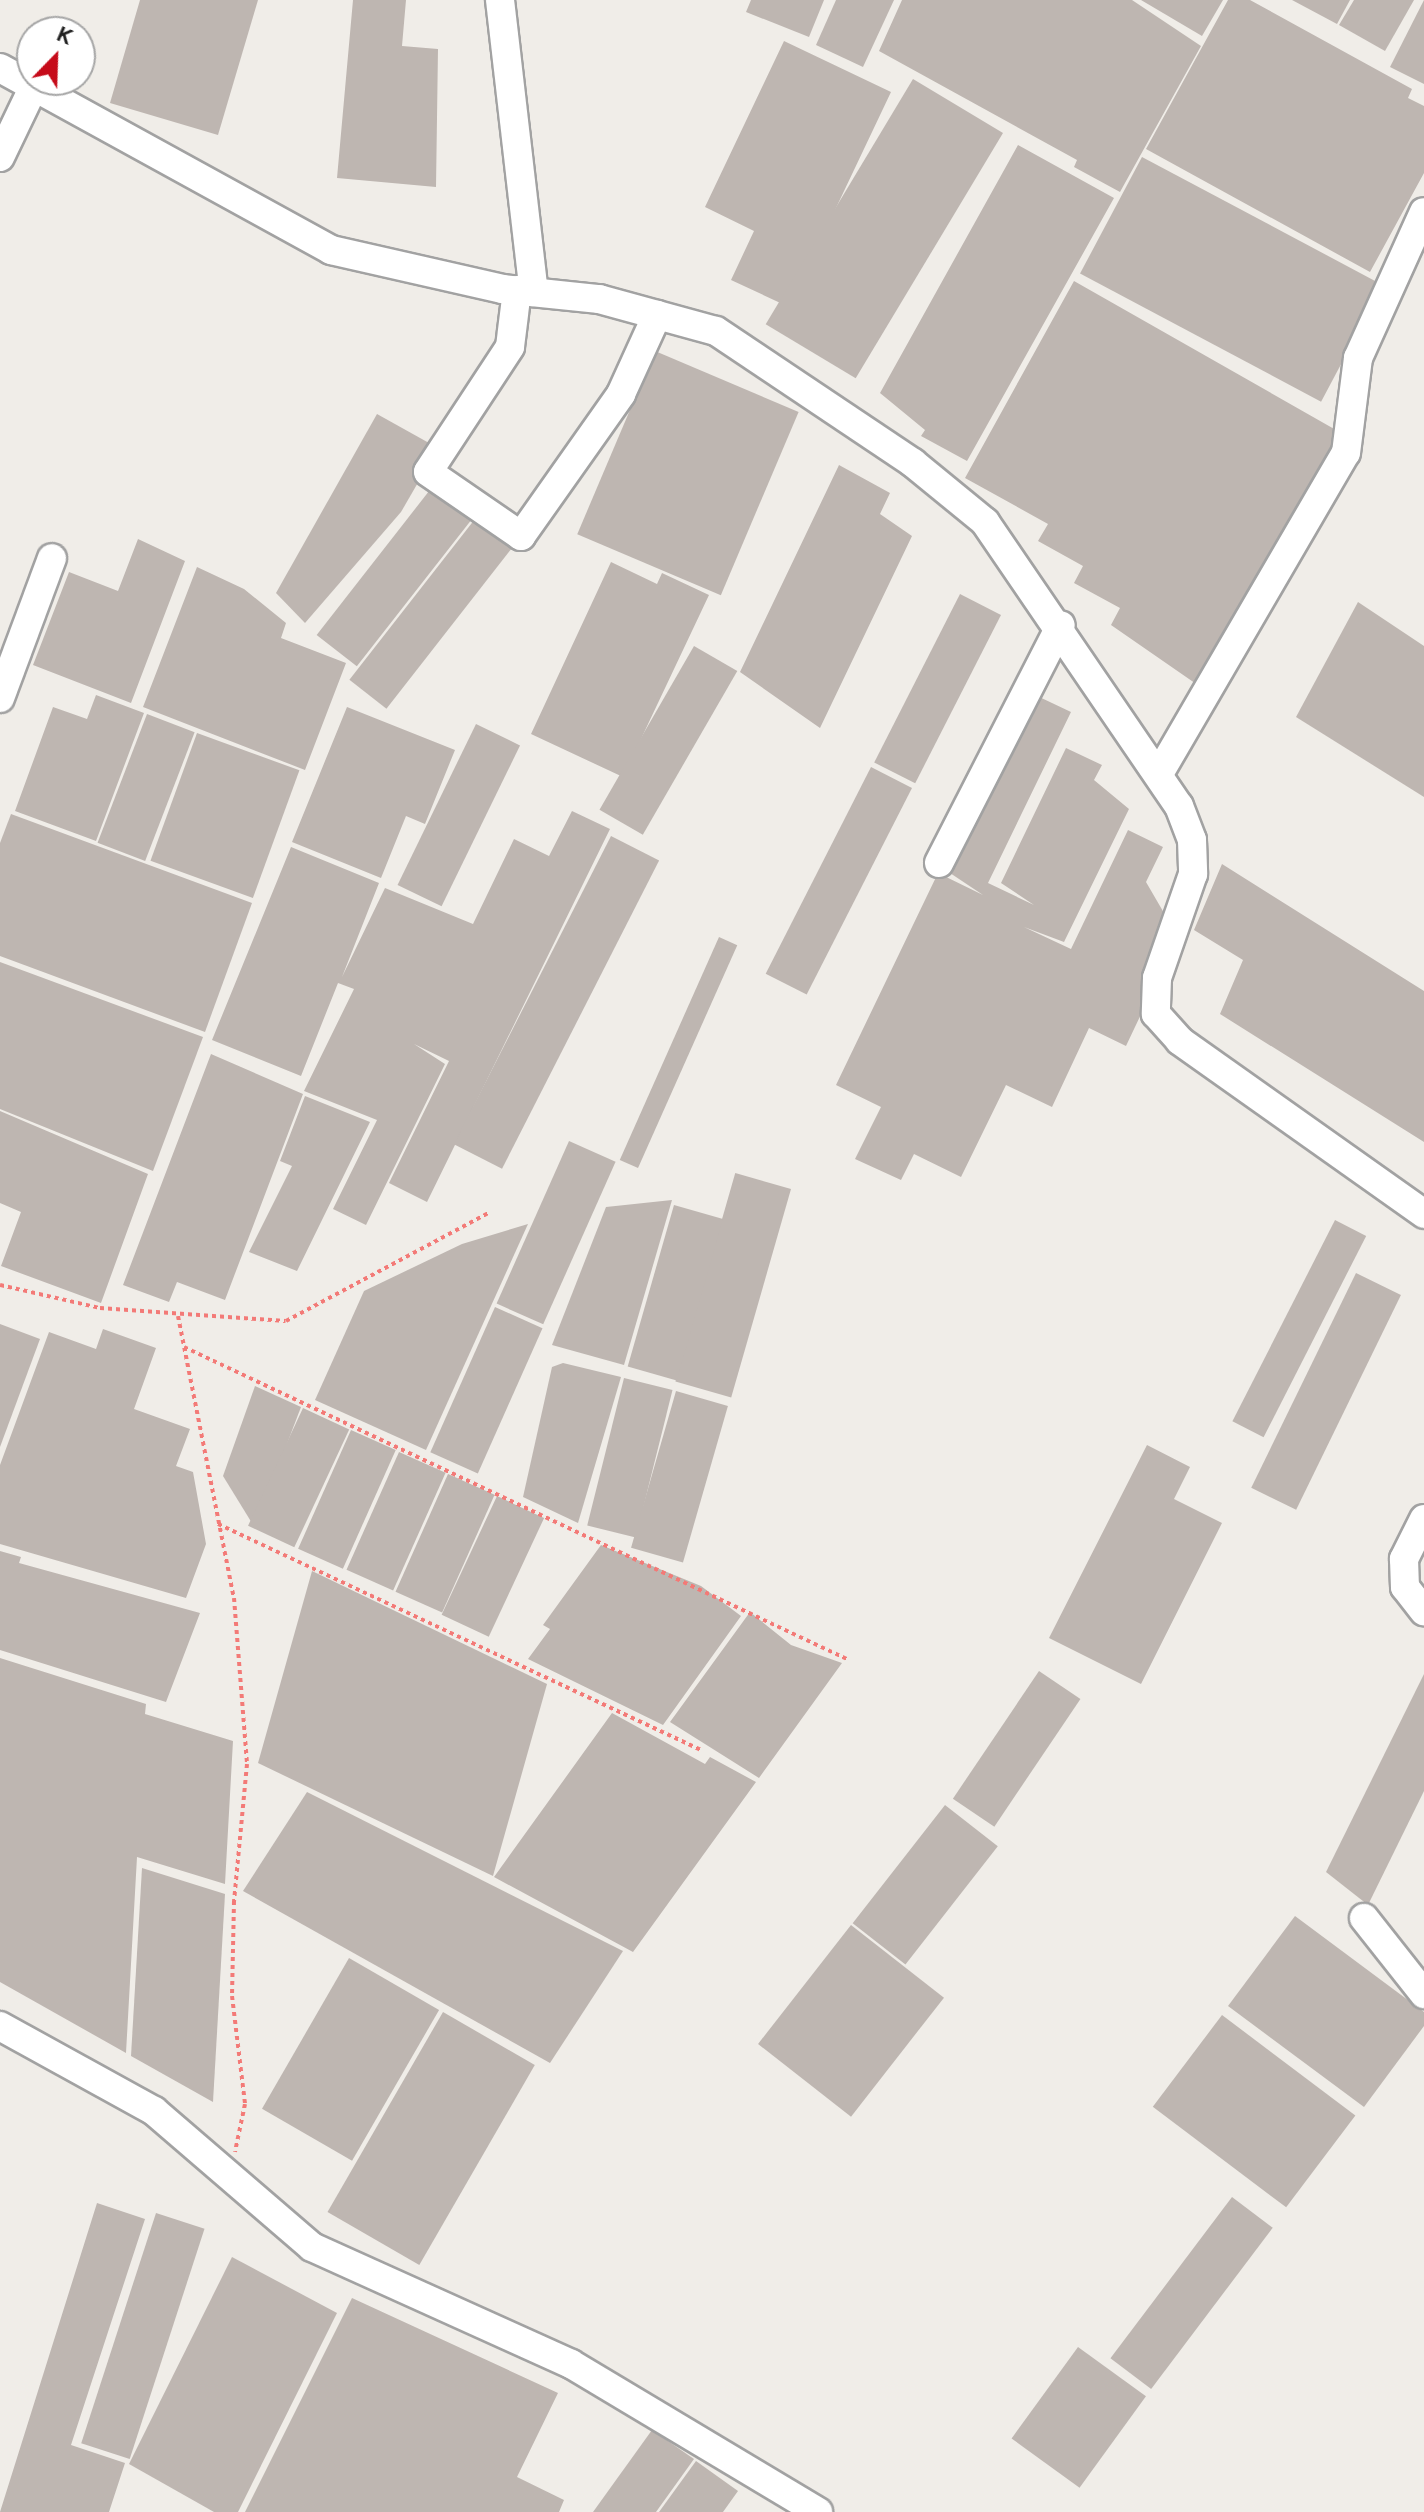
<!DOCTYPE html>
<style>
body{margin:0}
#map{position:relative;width:1424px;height:2512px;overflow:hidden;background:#f0ede8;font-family:Figtree,sans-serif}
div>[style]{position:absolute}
.building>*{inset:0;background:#beb6b1;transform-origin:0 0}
.path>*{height:4px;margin-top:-2px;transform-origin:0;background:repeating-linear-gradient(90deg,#f37a77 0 4px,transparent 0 8px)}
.roads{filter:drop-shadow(2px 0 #a2a2a2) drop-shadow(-2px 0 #a2a2a2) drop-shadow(0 2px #a2a2a2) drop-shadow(0 -2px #a2a2a2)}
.minor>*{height:28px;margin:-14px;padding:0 14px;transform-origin:14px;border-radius:14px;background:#fff}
span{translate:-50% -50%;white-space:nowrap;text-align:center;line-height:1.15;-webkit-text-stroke:7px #fff;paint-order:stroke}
.north{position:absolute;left:16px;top:16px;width:80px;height:80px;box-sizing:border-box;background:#fff;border:2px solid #a6a6a6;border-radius:50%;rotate:23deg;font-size:22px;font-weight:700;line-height:32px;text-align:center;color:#212121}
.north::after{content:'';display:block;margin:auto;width:28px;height:36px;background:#c60b1a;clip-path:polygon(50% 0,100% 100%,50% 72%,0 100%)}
</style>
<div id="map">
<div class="building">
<i style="clip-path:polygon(140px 0,258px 0,218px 135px,110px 103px)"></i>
<i style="clip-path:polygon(353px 0,406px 0,402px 46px,438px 49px,436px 187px,337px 178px)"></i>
<i style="clip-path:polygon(751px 0,824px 0,809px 37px,746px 12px)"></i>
<i style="clip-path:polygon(836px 0,894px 0,863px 67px,816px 45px)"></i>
<i style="clip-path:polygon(902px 0,1132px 0,1201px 46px,1120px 192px,1074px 167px,1077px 160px,879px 51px)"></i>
<i style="clip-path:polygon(1141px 0,1223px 0,1202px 36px)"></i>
<i style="clip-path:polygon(1228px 0,1250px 0,1412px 89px,1408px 98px,1424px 106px,1424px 173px,1370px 272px,1146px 149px)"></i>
<i style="clip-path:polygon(1292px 0,1350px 0,1337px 24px)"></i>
<i style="clip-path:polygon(1354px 0,1414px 0,1385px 51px,1339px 25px)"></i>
<i style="clip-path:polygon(1424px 0,1424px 84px,1390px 67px)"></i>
<i style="clip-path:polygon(784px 41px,891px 92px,789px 307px,731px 280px,754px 231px,705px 207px)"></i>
<i style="left:913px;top:79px;width:105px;height:286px;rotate:31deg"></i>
<i style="clip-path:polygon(1018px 145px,1114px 198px,967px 461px,921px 436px,925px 430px,880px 393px)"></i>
<i style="left:1142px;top:157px;width:273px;height:132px;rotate:28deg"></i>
<i style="clip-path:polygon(1074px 281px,1343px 434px,1202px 688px,1111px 625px,1120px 608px,1074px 583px,1083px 566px,1038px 541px,1048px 524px,965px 478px)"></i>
<i style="left:655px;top:351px;width:156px;height:199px;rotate:23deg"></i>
<i style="clip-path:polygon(377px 414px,438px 448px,401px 512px,305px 623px,276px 593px)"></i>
<i style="clip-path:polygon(839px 465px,890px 493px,880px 514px,912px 536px,820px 728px,740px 672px)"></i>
<i style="left:433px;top:486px;width:51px;height:189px;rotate:38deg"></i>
<i style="left:475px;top:519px;width:47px;height:204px;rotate:38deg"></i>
<i style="clip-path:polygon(138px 539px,185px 561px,131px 703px,33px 665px,69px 572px,118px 591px)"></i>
<i style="clip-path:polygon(611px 562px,657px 584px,662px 573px,709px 595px,623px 777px,531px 734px)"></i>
<i style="clip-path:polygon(197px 567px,244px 589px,286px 623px,281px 638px,346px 663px,305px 770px,143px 707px)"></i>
<i style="left:960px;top:594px;width:46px;height:189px;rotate:27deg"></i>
<i style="clip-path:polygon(1358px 602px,1424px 646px,1424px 797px,1296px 717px)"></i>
<i style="left:694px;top:646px;width:50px;height:189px;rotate:30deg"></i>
<i style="clip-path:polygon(1033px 694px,1071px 712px,988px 883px,1034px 905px,1001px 883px,1066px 748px,1102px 765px,1094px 780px,1129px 809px,1064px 942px,1024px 927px,1071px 949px,1128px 830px,1163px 847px,1146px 882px,1171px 925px,1143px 984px,1153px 989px,1126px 1046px,1089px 1028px,1052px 1107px,1006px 1085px,961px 1177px,914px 1154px,901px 1180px,855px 1159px,881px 1107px,836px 1085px,938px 873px,983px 895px,947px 871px)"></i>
<i style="clip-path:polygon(96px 695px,144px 713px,96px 841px,15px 811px,53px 707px,87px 719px)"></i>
<i style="clip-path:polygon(347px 707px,455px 750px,425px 824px,406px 816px,381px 878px,292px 842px)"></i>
<i style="left:147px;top:714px;width:51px;height:138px;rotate:21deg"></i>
<i style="left:476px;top:724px;width:49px;height:179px;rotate:26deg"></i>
<i style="left:197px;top:733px;width:109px;height:136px;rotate:20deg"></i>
<i style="left:871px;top:767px;width:46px;height:232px;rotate:27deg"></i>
<i style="clip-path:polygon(572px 811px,610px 829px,427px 1202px,389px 1183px,449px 1061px,414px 1044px,445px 1064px,366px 1225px,333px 1209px,377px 1120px,304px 1091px,354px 989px,338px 983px,301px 1076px,212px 1040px,291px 847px,379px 883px,342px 977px,385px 888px,473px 924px,514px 839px,549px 856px)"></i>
<i style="clip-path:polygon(11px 814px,252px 903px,205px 1032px,0 956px,0 843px)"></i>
<i style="left:611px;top:836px;width:54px;height:346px;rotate:27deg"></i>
<i style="clip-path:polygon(1222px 864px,1424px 991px,1424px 1142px,1220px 1014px,1243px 960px,1194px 930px)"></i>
<i style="left:719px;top:937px;width:20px;height:244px;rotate:24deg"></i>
<i style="clip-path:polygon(0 962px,203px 1037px,153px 1171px,0 1109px)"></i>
<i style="clip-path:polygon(211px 1054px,303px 1094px,225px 1300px,177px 1282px,169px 1302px,123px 1285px)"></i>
<i style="clip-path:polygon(305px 1096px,370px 1122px,297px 1271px,249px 1252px,292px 1166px,280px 1161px)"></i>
<i style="clip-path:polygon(0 1111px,148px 1174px,101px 1303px,1px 1266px,21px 1212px,0 1203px)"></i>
<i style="left:569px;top:1141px;width:51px;height:178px;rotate:24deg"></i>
<i style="left:791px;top:1189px;width:217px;height:58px;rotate:106deg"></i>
<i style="clip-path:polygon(672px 1200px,624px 1365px,552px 1345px,606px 1207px)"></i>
<i style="left:674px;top:1205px;width:51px;height:168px;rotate:16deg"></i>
<i style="left:1335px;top:1220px;width:35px;height:226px;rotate:27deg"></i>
<i style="clip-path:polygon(528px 1224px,426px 1450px,315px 1400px,364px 1291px,462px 1244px)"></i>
<i style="left:1356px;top:1273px;width:50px;height:239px;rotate:26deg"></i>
<i style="left:495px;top:1307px;width:52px;height:159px;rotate:24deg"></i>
<i style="clip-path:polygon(0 1324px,40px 1339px,0 1447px)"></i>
<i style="clip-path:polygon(103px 1329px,156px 1348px,134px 1409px,190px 1429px,176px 1466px,193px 1472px,206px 1544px,186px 1598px,0 1544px,0 1465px,49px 1332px,96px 1349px)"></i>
<i style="clip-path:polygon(563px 1363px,621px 1377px,578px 1523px,523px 1497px,552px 1367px)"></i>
<i style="left:624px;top:1378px;width:50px;height:152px;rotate:14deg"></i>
<i style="clip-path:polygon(255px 1386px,301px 1407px,255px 1528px,223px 1476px)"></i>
<i style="left:676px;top:1391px;width:54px;height:163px;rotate:16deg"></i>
<i style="left:303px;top:1408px;width:51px;height:130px;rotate:25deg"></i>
<i style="left:351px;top:1430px;width:49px;height:130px;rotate:24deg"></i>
<i style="clip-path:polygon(1147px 1445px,1190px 1467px,1174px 1499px,1222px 1523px,1141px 1684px,1049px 1638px)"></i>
<i style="left:399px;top:1452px;width:51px;height:129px;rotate:24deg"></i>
<i style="left:448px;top:1474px;width:51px;height:129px;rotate:24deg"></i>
<i style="left:497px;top:1496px;width:52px;height:131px;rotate:25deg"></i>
<i style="clip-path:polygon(601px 1545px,701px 1586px,741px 1616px,663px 1725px,528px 1659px,550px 1629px,543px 1625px)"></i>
<i style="clip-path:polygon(0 1551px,21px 1557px,19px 1563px,200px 1613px,166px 1702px,0 1650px)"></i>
<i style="clip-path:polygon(312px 1571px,547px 1684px,493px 1876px,258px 1763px)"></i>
<i style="clip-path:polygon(750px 1612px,791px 1645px,842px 1663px,759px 1778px,670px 1722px)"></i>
<i style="clip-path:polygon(0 1658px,146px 1704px,145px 1714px,233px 1741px,225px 1884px,137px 1857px,126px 2053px,0 1982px)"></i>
<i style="left:1039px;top:1671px;width:50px;height:154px;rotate:34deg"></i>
<i style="clip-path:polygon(1424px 1674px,1424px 1791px,1368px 1905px,1326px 1872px)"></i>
<i style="clip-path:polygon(612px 1713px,705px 1764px,710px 1757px,756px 1782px,633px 1952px,494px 1877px)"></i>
<i style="clip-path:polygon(307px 1792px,623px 1951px,550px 2063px,243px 1891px)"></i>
<i style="left:945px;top:1805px;width:67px;height:150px;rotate:38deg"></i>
<i style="clip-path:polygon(142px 1868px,225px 1894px,213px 2102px,131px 2056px)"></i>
<i style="clip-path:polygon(1295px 1916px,1424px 2012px,1424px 2026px,1364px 2107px,1228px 2006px)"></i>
<i style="left:851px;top:1925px;width:118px;height:151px;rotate:38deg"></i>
<i style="left:349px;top:1958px;width:104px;height:174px;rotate:30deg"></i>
<i style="left:443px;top:2012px;width:106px;height:231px;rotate:30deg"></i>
<i style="left:1222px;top:2015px;width:167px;height:115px;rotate:37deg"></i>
<i style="left:1232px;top:2197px;width:51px;height:202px;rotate:37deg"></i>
<i style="clip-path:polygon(97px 2203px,145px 2219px,71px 2445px,125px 2463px,109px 2512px,0 2512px)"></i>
<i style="left:156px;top:2213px;width:51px;height:242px;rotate:18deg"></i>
<i style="clip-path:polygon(232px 2257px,337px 2313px,238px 2512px,214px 2512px,129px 2464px)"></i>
<i style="clip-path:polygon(352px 2298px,558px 2393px,517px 2477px,564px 2500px,559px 2512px,245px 2512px)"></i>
<i style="left:1078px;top:2347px;width:84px;height:113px;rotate:36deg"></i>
<i style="clip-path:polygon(652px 2430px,694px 2459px,656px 2512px,593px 2512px)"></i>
<i style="clip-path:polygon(696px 2461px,738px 2491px,723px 2512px,659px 2512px)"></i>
</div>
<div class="path">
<i style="left:0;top:1285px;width:103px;rotate:13deg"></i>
<i style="left:100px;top:1308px;width:186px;rotate:4deg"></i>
<i style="left:286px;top:1321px;width:231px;rotate:-28.1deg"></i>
<i style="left:178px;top:1316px;width:288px;rotate:78.8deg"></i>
<i style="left:234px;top:1598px;width:167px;rotate:85.5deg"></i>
<i style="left:247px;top:1764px;width:138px;rotate:95.4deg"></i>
<i style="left:234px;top:1901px;width:95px;rotate:91.2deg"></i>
<i style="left:232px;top:1996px;width:109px;rotate:83.1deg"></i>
<i style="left:245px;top:2104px;width:49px;rotate:101.8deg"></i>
<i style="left:184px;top:1347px;width:735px;rotate:25.21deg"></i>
<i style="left:218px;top:1524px;width:533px;rotate:25.08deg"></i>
</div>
<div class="roads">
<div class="minor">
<i style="left:500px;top:0;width:294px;rotate:83.4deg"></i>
<i style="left:0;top:68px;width:378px;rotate:28.8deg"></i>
<i style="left:331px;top:250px;width:175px;rotate:12.8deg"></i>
<i style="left:502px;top:289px;width:98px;rotate:5.9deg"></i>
<i style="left:599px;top:299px;width:121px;rotate:15.3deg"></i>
<i style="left:716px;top:331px;width:237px;rotate:33.8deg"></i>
<i style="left:913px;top:463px;width:93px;rotate:39.3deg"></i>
<i style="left:985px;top:522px;width:344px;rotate:55.7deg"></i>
<i style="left:1179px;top:806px;width:36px;rotate:69deg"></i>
<i style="left:1192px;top:840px;width:34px;rotate:88deg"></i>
<i style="left:1193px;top:874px;width:110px;rotate:109.1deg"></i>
<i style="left:1157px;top:978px;width:36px;rotate:92deg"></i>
<i style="left:1156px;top:1014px;width:36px;rotate:48deg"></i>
<i style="left:1180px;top:1041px;width:299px;rotate:35.3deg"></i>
<i style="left:0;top:157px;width:81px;rotate:-64.4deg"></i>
<i style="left:517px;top:290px;width:57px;rotate:97deg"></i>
<i style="left:510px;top:347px;width:149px;rotate:123.3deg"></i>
<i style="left:428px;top:472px;width:113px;rotate:34.5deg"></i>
<i style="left:521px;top:536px;width:174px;rotate:-54.8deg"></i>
<i style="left:621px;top:394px;width:87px;rotate:-65.5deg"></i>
<i style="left:0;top:698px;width:149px;rotate:-69.6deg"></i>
<i style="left:1160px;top:772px;width:369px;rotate:-59.8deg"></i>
<i style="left:1346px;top:453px;width:96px;rotate:-82.8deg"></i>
<i style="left:1358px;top:358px;width:160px;rotate:-65.7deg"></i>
<i style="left:939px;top:863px;width:267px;rotate:-62.9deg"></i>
<i style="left:1424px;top:1519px;width:45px;rotate:116.6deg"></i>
<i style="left:1404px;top:1559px;width:28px;rotate:88deg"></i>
<i style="left:1405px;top:1587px;width:31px;rotate:52deg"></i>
<i style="left:1364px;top:1918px;width:97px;rotate:51.7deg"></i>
<i style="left:0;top:2026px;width:176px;rotate:28.9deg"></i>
<i style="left:154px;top:2111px;width:208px;rotate:40.7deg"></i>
<i style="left:312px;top:2247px;width:284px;rotate:24.3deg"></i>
<i style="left:571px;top:2364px;width:288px;rotate:30.9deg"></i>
</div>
</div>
<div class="north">K</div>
</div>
